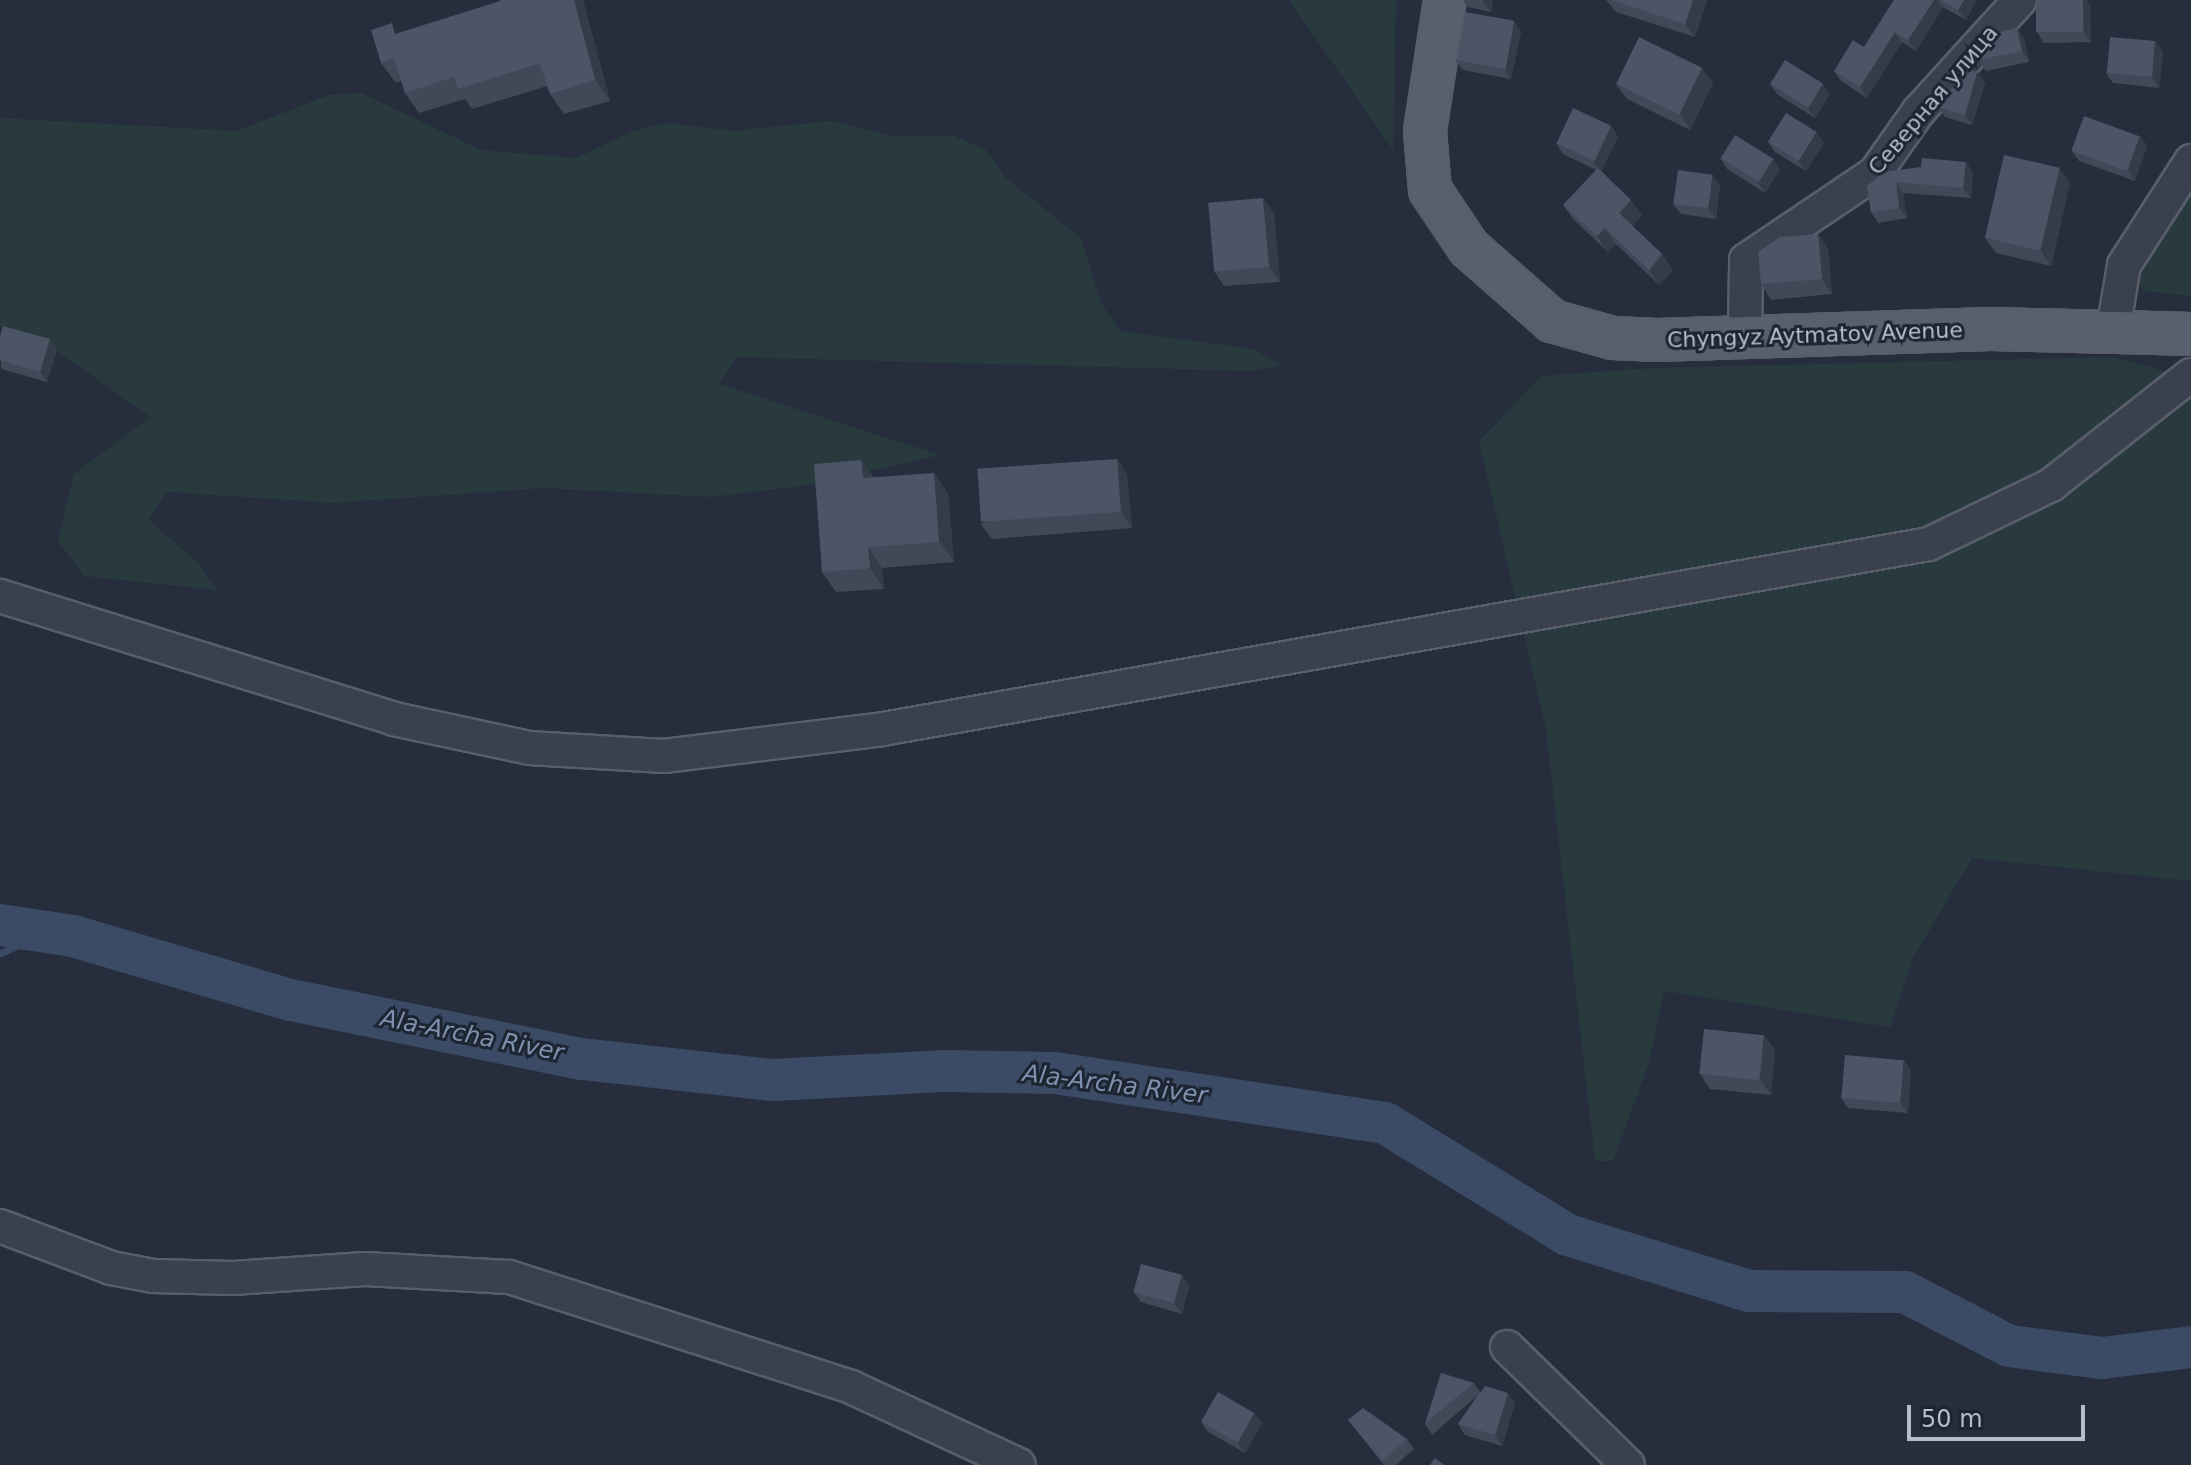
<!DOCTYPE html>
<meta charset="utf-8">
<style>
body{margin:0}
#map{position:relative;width:2191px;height:1465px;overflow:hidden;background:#262e3d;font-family:"DejaVu Sans",sans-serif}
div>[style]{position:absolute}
.green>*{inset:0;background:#283a3e}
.stream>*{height:7px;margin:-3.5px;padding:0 3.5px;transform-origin:3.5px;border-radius:3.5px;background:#3c4b65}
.river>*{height:42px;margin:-21px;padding:0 21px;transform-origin:21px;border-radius:21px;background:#3c4b65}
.roads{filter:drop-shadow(2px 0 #585e6b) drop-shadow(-2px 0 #585e6b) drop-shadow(0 2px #585e6b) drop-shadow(0 -2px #585e6b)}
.minor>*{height:32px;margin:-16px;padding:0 16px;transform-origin:16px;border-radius:16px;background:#3a404d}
.major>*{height:40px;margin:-20px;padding:0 20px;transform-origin:20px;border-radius:20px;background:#585f6d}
.wall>*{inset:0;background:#414958}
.shaded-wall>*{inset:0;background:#353c47}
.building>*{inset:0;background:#4c5566;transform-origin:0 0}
span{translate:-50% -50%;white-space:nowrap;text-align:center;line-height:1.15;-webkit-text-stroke:6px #1e2532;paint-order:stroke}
.street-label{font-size:22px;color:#b6bcc8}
.water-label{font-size:24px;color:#7f90ae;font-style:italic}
.scale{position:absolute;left:1907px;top:1405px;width:178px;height:36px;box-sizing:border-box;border:4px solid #b6bcc8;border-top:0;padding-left:10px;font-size:24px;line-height:28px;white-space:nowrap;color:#b6bcc8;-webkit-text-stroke:6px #1e2532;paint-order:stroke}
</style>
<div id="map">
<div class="green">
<i style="clip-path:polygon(1289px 0,1396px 0,1393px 150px)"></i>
<i style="clip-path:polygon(361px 93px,481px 150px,576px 158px,633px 131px,667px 123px,733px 131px,831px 121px,893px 136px,954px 136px,985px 149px,1005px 177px,1081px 238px,1101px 303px,1120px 331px,1253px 349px,1282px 365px,1250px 371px,737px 357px,719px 384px,940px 455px,809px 485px,711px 497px,544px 488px,334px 503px,167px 492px,148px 519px,198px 563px,218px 590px,84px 576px,58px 541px,74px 474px,151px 417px,35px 336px,0 326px,0 118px,237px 131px,329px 95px)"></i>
<i style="clip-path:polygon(2191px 182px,2191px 296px,2144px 291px,2133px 276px)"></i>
<i style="clip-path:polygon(2112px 357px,2191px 378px,2191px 881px,1972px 858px,1913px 958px,1890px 1027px,1664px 991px,1649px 1063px,1613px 1161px,1595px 1161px,1546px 729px,1479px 441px,1542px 376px,1654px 368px)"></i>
</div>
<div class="stream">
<i style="left:0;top:953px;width:53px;rotate:-23.2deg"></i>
</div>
<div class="river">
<i style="left:0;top:925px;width:74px;rotate:8.6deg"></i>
<i style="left:73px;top:936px;width:227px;rotate:16.4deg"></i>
<i style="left:291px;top:1000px;width:297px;rotate:11.5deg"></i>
<i style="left:582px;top:1059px;width:192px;rotate:6.3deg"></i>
<i style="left:773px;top:1080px;width:170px;rotate:-3deg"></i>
<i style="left:943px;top:1071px;width:112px;rotate:1deg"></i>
<i style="left:1055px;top:1073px;width:334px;rotate:8.6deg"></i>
<i style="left:1385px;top:1123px;width:215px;rotate:31.5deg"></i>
<i style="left:1568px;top:1235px;width:189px;rotate:17.2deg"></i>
<i style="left:1749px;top:1291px;width:156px;rotate:0.4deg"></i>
<i style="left:1905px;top:1292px;width:117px;rotate:27.4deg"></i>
<i style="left:2009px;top:1346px;width:94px;rotate:7.4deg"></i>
<i style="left:2102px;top:1358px;width:90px;rotate:-7deg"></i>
</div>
<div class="roads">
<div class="minor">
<i style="left:2113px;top:331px;width:67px;rotate:-80.5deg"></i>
<i style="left:2124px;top:265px;width:124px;rotate:-57.2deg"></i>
<i style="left:1745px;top:336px;width:76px;rotate:-89.2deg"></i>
<i style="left:1746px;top:260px;width:156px;rotate:-34deg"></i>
<i style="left:1875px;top:173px;width:75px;rotate:-54.8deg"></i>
<i style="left:1918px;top:112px;width:151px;rotate:-47.7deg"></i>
<i style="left:0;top:596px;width:413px;rotate:17.3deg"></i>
<i style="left:394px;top:719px;width:138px;rotate:12.1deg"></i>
<i style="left:529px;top:748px;width:135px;rotate:3.4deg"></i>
<i style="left:664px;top:756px;width:221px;rotate:-7deg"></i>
<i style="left:883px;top:729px;width:1062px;rotate:-10.03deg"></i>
<i style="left:1929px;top:544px;width:136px;rotate:-25.8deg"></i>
<i style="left:2051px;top:485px;width:178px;rotate:-38.2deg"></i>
<i style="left:0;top:1226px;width:119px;rotate:20.7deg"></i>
<i style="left:111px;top:1268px;width:43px;rotate:10.8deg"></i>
<i style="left:153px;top:1276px;width:80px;rotate:1.4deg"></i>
<i style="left:233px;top:1278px;width:132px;rotate:-3.9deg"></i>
<i style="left:365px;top:1269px;width:144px;rotate:3.2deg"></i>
<i style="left:509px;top:1277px;width:359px;rotate:17.8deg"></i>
<i style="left:851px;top:1387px;width:185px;rotate:24.9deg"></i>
<i style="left:1507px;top:1347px;width:169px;rotate:44.3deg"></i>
</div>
<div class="major">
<i style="left:1445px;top:0;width:133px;rotate:98.7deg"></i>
<i style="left:1425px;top:131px;width:59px;rotate:85.2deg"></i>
<i style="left:1430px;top:190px;width:70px;rotate:56.1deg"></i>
<i style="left:1469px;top:248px;width:111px;rotate:41.3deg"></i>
<i style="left:1552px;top:321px;width:63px;rotate:15.6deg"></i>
<i style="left:1613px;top:338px;width:44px;rotate:2.6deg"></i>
<i style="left:1657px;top:340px;width:333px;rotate:-1.9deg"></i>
<i style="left:1990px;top:329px;width:201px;rotate:1.4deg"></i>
</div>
</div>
<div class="wall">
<i style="clip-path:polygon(583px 0,610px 101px,564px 114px,550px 94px,547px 86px,472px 109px,465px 99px,419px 113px,405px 93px,401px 81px,396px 83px,381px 63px,398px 33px)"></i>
<i style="clip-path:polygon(1463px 0,1493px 0,1491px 12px,1467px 7px)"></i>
<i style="clip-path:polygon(1606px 0,1707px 0,1695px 37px,1616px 12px)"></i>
<i style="clip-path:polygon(1894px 0,1976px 0,1966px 20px,1943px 7px,1916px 51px,1902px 42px,1867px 98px,1841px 81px,1834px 71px,1864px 47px)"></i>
<i style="clip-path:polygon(2090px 4px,2091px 42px,2044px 43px,2037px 32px)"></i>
<i style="clip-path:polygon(1521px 32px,1511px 79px,1463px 70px,1455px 60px)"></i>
<i style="clip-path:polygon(2024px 39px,2029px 62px,1986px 71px,1979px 60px)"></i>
<i style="clip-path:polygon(2155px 41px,2163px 52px,2159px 88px,2113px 83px,2106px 73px)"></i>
<i style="clip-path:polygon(1702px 68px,1713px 83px,1690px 130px,1627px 99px,1616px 84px)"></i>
<i style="clip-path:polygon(1977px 72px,1985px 83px,1972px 125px,1945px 117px,1938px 107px)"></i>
<i style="clip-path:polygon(1770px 84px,1830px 94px,1815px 118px,1777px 94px)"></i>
<i style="clip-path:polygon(1611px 126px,1618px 137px,1601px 171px,1642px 215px,1632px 226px,1662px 254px,1673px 270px,1659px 285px,1616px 244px,1608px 252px,1574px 220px,1563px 205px,1596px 170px,1563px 154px,1556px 143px)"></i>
<i style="clip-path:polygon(1816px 132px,1824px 143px,1806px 171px,1775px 152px,1768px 142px)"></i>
<i style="clip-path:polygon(2140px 136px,2147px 146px,2135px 181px,2079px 161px,2072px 151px)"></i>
<i style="clip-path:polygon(1720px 158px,1773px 159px,1780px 169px,1765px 193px,1727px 169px)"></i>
<i style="clip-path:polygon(2059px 168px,2070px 183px,2051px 266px,1996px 253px,1985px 238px)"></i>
<i style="clip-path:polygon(1973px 172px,1971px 198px,1903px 193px,1907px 218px,1878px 223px,1871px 212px,1867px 186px)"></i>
<i style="clip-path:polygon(1720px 185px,1716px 219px,1681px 214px,1673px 204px)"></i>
<i style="clip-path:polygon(1274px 213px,1280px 282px,1224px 286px,1214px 271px)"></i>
<i style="clip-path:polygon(1818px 234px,1828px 249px,1832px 294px,1771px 300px,1761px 284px)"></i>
<i style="clip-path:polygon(0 337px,50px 339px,57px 350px,47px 382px,1px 369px)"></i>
<i style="clip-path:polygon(1117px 459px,1127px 474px,1132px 528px,992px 539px,981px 524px)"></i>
<i style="clip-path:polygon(861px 460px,874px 478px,948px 493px,954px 562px,882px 568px,884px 589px,836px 592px,822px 572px)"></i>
<i style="clip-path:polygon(1764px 1035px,1775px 1050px,1771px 1095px,1710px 1089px,1700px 1074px)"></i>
<i style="clip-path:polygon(1911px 1070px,1908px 1113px,1848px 1108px,1841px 1098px)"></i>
<i style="clip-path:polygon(1182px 1275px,1189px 1286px,1182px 1314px,1141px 1302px,1134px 1292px)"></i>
<i style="clip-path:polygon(1474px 1383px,1480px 1392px,1515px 1403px,1502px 1446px,1465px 1435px,1458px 1424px,1477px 1396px,1432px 1435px,1425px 1424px)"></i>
<i style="clip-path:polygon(1348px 1420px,1407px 1439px,1414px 1449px,1396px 1465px,1384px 1465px)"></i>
<i style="clip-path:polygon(1201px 1422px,1262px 1423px,1245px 1453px,1208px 1432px)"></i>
</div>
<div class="shaded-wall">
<i style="clip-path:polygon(574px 0,583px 0,610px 101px,595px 80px)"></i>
<i style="clip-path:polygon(1484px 0,1493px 0,1491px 12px,1483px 2px)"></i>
<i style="clip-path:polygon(1693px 0,1707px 0,1695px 37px,1685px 24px)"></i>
<i style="clip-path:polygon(1934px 0,1937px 0,1943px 7px,1916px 51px,1908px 40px)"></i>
<i style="clip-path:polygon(1964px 0,1976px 0,1966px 20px,1958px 10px)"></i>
<i style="clip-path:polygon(2083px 0,2087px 0,2090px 4px,2091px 42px,2084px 32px)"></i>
<i style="clip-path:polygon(1514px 21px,1521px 32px,1511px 79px,1504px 69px)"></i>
<i style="clip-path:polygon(2017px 28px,2024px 39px,2029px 62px,2022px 51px)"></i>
<i style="clip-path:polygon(1895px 32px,1902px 42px,1867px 98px,1860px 87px)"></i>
<i style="clip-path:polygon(2155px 41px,2163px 52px,2159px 88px,2152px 77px)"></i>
<i style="clip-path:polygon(1702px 68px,1713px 83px,1690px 130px,1680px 114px)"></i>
<i style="clip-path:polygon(1977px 72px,1985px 83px,1972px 125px,1965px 115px)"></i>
<i style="clip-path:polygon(1823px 84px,1830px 94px,1815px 118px,1808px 108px)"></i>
<i style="clip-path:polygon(1611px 126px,1618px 137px,1601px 172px,1593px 162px)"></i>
<i style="clip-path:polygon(1816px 132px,1824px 143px,1806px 171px,1798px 161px)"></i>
<i style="clip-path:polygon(2140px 136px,2147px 146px,2135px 181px,2128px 171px)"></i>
<i style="clip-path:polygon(1773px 159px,1780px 169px,1765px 193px,1758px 183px)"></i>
<i style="clip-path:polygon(1966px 162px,1973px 172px,1971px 198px,1963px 188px)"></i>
<i style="clip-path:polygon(2059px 168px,2070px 183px,2051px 266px,2040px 250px)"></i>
<i style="clip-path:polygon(1713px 175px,1720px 185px,1716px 219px,1708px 208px)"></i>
<i style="clip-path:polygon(1896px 182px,1903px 193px,1907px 218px,1899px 208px)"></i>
<i style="clip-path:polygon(1263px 198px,1274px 213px,1280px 282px,1269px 267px)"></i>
<i style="clip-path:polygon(1631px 200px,1642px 215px,1630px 228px,1619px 213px)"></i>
<i style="clip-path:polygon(1605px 228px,1616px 244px,1608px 252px,1597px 236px)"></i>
<i style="clip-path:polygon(1818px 234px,1828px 249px,1832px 294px,1822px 279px)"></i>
<i style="clip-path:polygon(1662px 254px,1673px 270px,1659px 285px,1649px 270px)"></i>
<i style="clip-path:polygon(50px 339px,57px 350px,47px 382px,40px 372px)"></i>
<i style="clip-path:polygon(1117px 459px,1127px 474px,1132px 528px,1121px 512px)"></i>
<i style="clip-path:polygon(861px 460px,876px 480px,863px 478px)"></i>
<i style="clip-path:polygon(934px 473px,948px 493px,954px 562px,939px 542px)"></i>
<i style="clip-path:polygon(868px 547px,882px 568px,884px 589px,870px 568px)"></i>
<i style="clip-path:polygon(1764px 1035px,1775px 1050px,1771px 1095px,1760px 1080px)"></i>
<i style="clip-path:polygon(1904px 1060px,1911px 1070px,1908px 1113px,1900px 1103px)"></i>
<i style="clip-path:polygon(1182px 1275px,1189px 1286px,1182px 1314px,1174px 1303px)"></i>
<i style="clip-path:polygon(1508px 1393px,1515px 1403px,1502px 1446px,1495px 1435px)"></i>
<i style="clip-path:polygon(1254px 1413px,1262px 1423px,1245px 1453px,1238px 1443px)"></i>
</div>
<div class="building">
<i style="clip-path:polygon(500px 0,574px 0,595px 80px,550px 94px,540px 63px,458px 89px,454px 77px,405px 93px,394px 58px,381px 63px,371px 30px,392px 23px,395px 34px,500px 1px)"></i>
<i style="clip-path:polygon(1611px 0,1693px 0,1685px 24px)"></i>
<i style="clip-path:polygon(1894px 0,1934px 0,1908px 40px,1895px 32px,1860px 87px,1834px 71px,1853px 40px,1864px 47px)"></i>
<i style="clip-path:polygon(1941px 0,1964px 0,1958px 10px)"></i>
<i style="left:2036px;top:0;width:47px;height:32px"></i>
<i style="left:1465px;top:12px;width:50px;height:49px;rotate:10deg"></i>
<i style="clip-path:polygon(2017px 28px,2022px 51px,1979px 60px,2000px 32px)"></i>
<i style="left:1639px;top:37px;width:70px;height:52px;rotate:26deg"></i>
<i style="left:2110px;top:37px;width:45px;height:36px;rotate:5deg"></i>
<i style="left:1785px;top:60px;width:45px;height:28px;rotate:32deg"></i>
<i style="clip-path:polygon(1966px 69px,1977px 72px,1965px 115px,1938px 107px)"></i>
<i style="left:1573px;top:108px;width:42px;height:39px;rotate:25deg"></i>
<i style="left:1786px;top:113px;width:36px;height:34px;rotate:32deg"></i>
<i style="left:2084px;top:116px;width:59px;height:37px;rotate:20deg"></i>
<i style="left:1735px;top:135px;width:45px;height:27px;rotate:32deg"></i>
<i style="left:2004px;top:155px;width:57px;height:85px;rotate:13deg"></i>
<i style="clip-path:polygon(1922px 158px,1966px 162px,1963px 188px,1896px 182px,1899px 208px,1871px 212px,1867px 186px,1884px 172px,1921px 167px)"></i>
<i style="clip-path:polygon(1598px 168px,1631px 200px,1619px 213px,1662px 254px,1649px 270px,1605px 228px,1597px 236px,1563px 205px)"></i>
<i style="left:1678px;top:170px;width:35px;height:34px;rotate:8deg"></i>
<i style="left:1263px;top:198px;width:69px;height:55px;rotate:85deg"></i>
<i style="clip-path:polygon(1818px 234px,1822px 279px,1761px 284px,1758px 252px,1780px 237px)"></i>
<i style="clip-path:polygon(3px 326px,50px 339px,40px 372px,0 360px,0 337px)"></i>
<i style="left:1117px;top:459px;width:53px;height:140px;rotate:86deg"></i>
<i style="clip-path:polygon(861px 460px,863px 478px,934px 473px,939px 542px,868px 547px,870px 568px,822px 572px,814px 464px)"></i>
<i style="left:1704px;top:1029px;width:60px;height:45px;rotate:6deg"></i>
<i style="left:1845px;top:1055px;width:59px;height:43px;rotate:5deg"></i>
<i style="left:1141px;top:1264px;width:42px;height:29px;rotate:15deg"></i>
<i style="clip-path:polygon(1441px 1373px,1474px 1383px,1425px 1424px)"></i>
<i style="clip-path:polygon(1485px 1386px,1508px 1393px,1495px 1435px,1458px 1424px)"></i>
<i style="left:1218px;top:1392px;width:42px;height:34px;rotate:30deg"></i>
<i style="clip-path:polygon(1363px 1408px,1407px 1439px,1382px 1461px,1348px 1420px)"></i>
<i style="clip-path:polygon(1435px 1458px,1444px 1465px,1430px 1465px)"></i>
</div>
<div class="street-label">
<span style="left:1933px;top:100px;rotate:-50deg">Северная улица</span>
<span style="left:1815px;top:335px;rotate:-2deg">Chyngyz Aytmatov Avenue</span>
</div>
<div class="water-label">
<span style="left:472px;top:1036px;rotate:11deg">Ala-Archa River</span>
<span style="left:1115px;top:1085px;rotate:7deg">Ala-Archa River</span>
</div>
<div class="scale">50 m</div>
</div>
